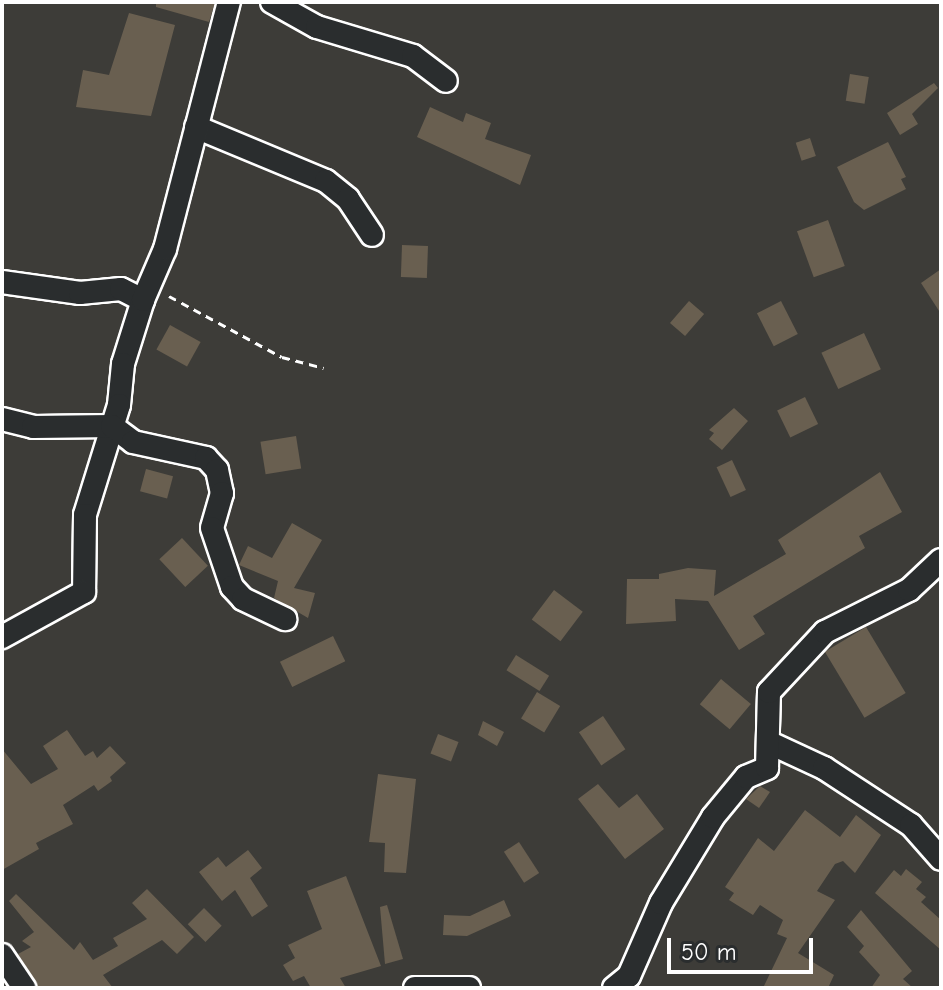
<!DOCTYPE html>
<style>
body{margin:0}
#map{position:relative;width:943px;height:990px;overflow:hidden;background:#3d3c38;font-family:"Comic Neue",sans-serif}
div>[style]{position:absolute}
.building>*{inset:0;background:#695f50;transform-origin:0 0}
.path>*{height:3px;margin-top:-1.5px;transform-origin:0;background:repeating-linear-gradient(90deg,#fff 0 8px,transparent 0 14px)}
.roads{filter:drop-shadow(2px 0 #fff) drop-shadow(-2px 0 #fff) drop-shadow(0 2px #fff) drop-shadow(0 -2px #fff)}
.street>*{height:22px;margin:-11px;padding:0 11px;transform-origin:11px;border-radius:11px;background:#2a2d2e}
span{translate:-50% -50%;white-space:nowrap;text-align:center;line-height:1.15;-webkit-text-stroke:6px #2a2d2e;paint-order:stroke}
.frame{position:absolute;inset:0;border:4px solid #fff;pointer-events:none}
.scale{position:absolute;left:667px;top:938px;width:146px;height:36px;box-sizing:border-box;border:4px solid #fff;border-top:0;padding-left:10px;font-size:24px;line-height:28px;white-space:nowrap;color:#fff;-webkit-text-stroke:6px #2a2d2e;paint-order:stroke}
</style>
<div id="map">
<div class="building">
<i style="clip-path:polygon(156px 2px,215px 2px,209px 22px,156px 7px)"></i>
<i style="clip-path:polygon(129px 13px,175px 25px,151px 116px,76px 107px,83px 70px,109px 75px)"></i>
<i style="left:850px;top:74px;width:19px;height:27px;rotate:9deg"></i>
<i style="clip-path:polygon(934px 83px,938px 88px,912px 114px,918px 124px,900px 135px,887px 113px)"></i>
<i style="clip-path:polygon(430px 107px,463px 122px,466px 113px,491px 123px,485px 139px,531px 155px,520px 185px,417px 137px)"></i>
<i style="left:810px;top:138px;width:19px;height:15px;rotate:72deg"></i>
<i style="clip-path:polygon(888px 142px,906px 177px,901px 179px,906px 189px,864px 210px,854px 202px,837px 167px)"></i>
<i style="left:828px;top:220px;width:49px;height:33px;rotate:70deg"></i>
<i style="left:402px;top:245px;width:26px;height:32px;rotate:2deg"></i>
<i style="clip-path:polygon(941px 269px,941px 314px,921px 283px)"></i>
<i style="left:689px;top:301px;width:20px;height:29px;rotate:41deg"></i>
<i style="left:781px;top:301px;width:37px;height:27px;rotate:63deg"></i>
<i style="left:170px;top:325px;width:35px;height:28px;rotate:29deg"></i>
<i style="left:864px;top:333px;width:40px;height:47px;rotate:65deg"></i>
<i style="left:805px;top:397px;width:30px;height:31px;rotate:64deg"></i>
<i style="clip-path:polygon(734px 408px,748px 421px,722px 450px,709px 439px,714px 433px,709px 430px)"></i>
<i style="left:296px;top:436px;width:33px;height:36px;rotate:81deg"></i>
<i style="left:732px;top:460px;width:33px;height:17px;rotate:65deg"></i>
<i style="left:146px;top:469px;width:28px;height:23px;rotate:15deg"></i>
<i style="clip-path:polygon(880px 472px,902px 512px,859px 536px,865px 548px,753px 616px,765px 634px,739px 650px,708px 601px,675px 599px,676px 621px,626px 624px,627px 579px,659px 579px,659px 574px,688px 568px,716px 570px,714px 596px,786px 554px,778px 540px)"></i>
<i style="clip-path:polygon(292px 523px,322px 540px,294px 588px,315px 593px,308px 618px,274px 598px,278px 581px,239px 565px,248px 546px,272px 558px)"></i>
<i style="left:182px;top:538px;width:38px;height:31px;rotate:47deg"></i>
<i style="left:554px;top:590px;width:36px;height:37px;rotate:37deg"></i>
<i style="left:866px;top:627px;width:77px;height:48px;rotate:59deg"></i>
<i style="left:333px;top:636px;width:28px;height:59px;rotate:64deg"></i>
<i style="left:516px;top:655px;width:39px;height:18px;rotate:32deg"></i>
<i style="left:721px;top:679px;width:39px;height:33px;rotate:40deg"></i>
<i style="left:537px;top:692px;width:27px;height:31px;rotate:31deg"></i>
<i style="left:603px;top:716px;width:40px;height:29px;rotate:56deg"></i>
<i style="clip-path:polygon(483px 721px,504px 732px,497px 746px,478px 735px)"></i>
<i style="clip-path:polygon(67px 730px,85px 756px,93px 751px,97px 758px,110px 746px,126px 763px,110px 777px,112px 781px,98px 791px,94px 785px,63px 805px,73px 824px,36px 843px,39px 849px,2px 870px,2px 749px,31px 784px,58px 769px,43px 746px)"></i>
<i style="left:438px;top:734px;width:22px;height:21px;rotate:21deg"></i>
<i style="clip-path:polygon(378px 774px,416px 779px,406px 873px,384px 872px,385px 843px,369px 842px)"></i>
<i style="clip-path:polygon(598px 784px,619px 808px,637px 794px,664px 829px,625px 859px,578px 799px)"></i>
<i style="clip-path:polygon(760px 786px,770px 792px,759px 808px,746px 799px)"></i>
<i style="clip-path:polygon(805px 810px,840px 837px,856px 815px,881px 835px,855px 873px,843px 861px,835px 864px,817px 891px,835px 900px,798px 953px,834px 975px,828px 988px,763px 988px,787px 938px,777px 934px,783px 920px,760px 905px,753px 915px,729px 900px,734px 893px,725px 887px,758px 838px,774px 851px)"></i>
<i style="left:519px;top:842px;width:37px;height:18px;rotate:57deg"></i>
<i style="clip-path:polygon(248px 850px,262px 868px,250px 878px,268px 906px,252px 917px,235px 890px,222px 901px,199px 872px,218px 857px,226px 867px)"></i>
<i style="clip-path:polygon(906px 869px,922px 882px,916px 889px,926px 897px,921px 902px,941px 920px,941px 950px,875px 893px,894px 870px,901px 876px)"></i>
<i style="clip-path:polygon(346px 876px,381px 966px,340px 978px,346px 988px,311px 988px,304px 976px,293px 981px,283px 965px,295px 958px,288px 945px,322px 929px,307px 891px)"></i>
<i style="clip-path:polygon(147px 889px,194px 937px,177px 954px,162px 940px,103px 975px,113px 988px,38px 988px,18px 954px,31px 947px,22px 941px,34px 932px,9px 901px,16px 894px,74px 950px,80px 942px,93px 960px,118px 946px,113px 938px,147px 919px,132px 903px)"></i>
<i style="clip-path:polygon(504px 900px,511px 916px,467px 936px,443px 935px,444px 915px,470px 916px)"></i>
<i style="clip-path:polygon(387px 905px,403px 959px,385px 964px,380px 907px)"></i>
<i style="left:204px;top:908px;width:25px;height:23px;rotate:45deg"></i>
<i style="clip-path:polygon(861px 910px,912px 971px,903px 979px,913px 988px,871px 988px,880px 975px,859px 952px,864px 946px,847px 927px)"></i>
</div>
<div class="path">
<i style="left:169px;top:296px;width:128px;rotate:28.4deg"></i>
<i style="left:282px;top:357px;width:43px;rotate:14.7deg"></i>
</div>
<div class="roads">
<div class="street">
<i style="left:272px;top:2px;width:51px;rotate:29.1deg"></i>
<i style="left:317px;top:27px;width:100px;rotate:16.8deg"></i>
<i style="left:413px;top:56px;width:41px;rotate:37.1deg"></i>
<i style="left:196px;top:127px;width:141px;rotate:22.6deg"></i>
<i style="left:326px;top:181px;width:28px;rotate:39deg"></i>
<i style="left:348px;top:199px;width:43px;rotate:56.3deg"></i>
<i style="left:2px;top:282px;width:79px;rotate:8deg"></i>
<i style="left:80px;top:293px;width:41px;rotate:-5.6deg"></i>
<i style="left:121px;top:289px;width:25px;rotate:27deg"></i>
<i style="left:143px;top:300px;width:67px;rotate:107.4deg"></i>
<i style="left:123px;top:364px;width:41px;rotate:95.6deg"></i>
<i style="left:119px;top:405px;width:115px;rotate:107.2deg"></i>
<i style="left:85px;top:515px;width:77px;rotate:90.7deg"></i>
<i style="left:84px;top:592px;width:94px;rotate:151.2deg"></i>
<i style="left:143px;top:300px;width:56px;rotate:-66.7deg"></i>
<i style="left:165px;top:249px;width:255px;rotate:-75.5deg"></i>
<i style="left:2px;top:419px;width:32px;rotate:14deg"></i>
<i style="left:33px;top:427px;width:79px;rotate:-0.7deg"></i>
<i style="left:112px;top:426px;width:26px;rotate:37deg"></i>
<i style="left:133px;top:442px;width:75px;rotate:12.4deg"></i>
<i style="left:206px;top:458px;width:16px;rotate:47deg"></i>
<i style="left:217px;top:470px;width:24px;rotate:78deg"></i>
<i style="left:222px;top:493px;width:36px;rotate:106deg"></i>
<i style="left:212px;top:528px;width:62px;rotate:71.3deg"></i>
<i style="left:232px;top:587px;width:16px;rotate:47deg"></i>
<i style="left:243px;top:599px;width:47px;rotate:25.5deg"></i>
<i style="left:770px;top:743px;width:60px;rotate:24.8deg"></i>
<i style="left:824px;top:768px;width:104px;rotate:33.2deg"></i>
<i style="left:911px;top:825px;width:45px;rotate:48.6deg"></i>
<i style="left:2px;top:955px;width:40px;rotate:56deg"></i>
<i style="left:415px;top:988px;width:54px"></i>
<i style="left:614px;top:988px;width:19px;rotate:-39deg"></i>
<i style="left:629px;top:976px;width:80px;rotate:-66.3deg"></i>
<i style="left:661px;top:903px;width:100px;rotate:-58.8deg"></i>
<i style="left:713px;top:817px;width:52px;rotate:-50.5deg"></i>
<i style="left:746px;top:777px;width:23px;rotate:-23deg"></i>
<i style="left:767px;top:768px;width:76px;rotate:-88.5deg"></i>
<i style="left:769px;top:692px;width:82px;rotate:-47deg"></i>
<i style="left:825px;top:632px;width:94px;rotate:-26.6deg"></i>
<i style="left:909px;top:590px;width:44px;rotate:-43.2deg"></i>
</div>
</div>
<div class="frame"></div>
<div class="scale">50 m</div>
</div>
